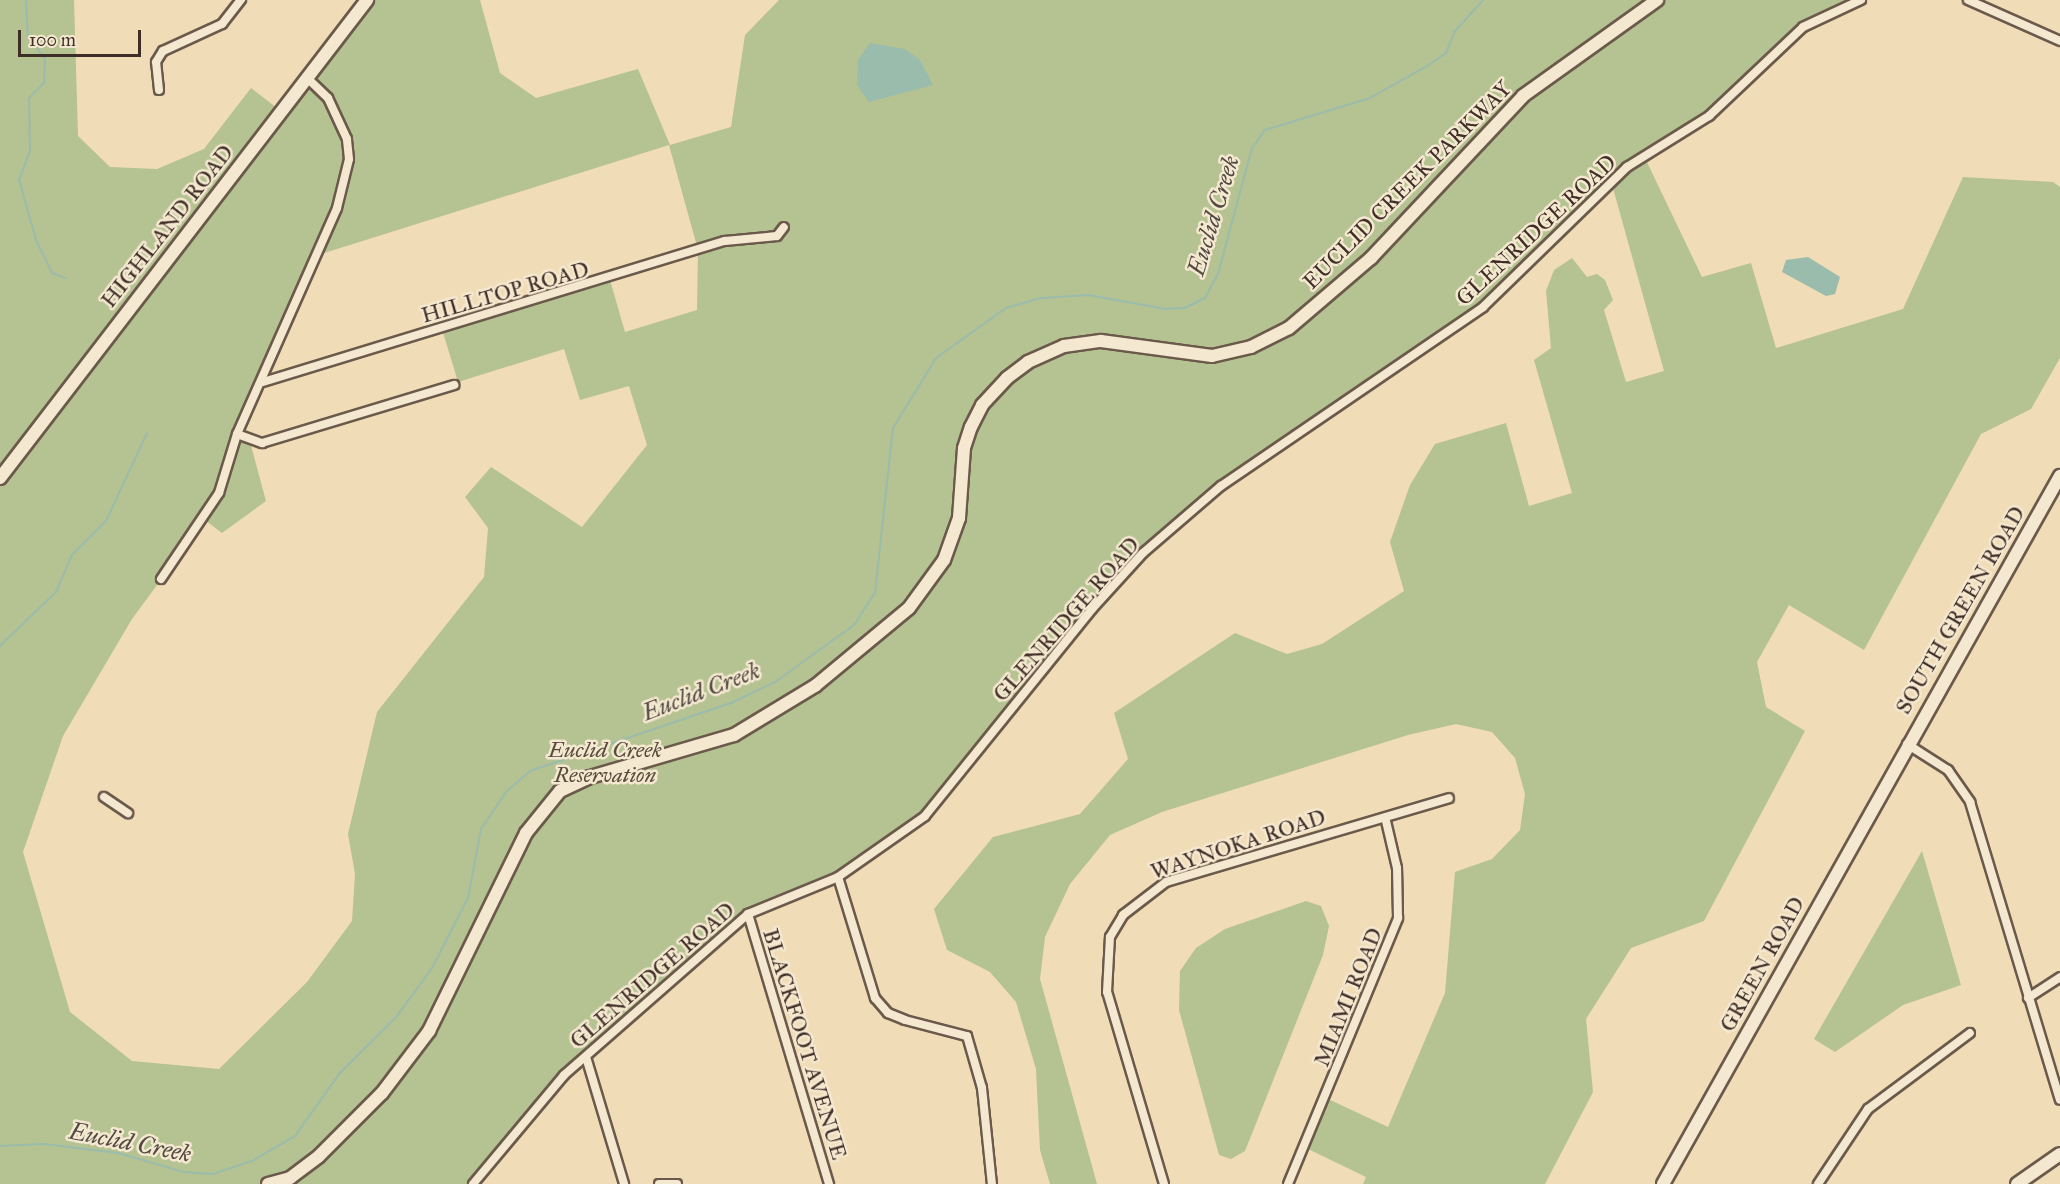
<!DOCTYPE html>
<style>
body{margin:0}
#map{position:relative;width:2060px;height:1184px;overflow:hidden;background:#f0dcb6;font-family:"IM FELL Great Primer",serif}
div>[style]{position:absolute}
.green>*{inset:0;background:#b5c291}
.water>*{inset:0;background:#9abcac}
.stream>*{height:2px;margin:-1px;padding:0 1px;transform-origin:1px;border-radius:1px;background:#9abcac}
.roads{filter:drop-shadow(2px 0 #6b5a4b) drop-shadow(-2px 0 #6b5a4b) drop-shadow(0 2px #6b5a4b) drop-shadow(0 -2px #6b5a4b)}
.street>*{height:8px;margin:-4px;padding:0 4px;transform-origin:4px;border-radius:4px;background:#f5e8d0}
.secondary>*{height:12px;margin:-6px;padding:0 6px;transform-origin:6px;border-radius:6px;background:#f5e8d0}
span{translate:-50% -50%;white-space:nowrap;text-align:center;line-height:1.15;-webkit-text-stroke:5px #f5e8d0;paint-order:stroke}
.street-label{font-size:22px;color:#3f2e27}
.park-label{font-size:22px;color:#574c3c;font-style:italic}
.water-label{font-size:24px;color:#514a42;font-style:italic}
.scale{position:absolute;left:18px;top:30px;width:123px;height:27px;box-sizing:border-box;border:3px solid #3f2e27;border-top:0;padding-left:8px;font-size:18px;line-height:21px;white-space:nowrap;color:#3f2e27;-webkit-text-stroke:4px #f5e8d0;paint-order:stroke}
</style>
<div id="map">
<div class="green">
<i style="clip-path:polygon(evenodd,0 0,74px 0,78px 136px,110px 167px,157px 169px,204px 149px,251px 88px,282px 112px,367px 0,480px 0,500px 73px,536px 98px,638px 69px,670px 145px,731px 127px,745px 35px,779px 0,1861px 0,1769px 56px,1721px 106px,1644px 156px,1702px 277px,1751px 263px,1776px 348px,1903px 309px,1963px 177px,2053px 182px,2060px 187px,2060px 358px,2031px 409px,1981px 434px,1864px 650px,1789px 605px,1757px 662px,1766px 707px,1805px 731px,1704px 921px,1631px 948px,1586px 1019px,1593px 1092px,1545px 1184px,1363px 1184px,1366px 1177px,1304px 1147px,1326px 1098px,1388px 1127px,1445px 993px,1455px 872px,1492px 859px,1520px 830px,1525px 794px,1515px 758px,1492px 732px,1456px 724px,1408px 735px,1162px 812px,1110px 835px,1070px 884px,1045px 937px,1040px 979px,1097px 1184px,1050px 1184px,1040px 1150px,1036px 1069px,1016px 1002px,990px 972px,947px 950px,934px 909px,993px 837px,1080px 814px,1128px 759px,1114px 713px,1235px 633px,1287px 654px,1322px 644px,1404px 591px,1390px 542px,1410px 485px,1435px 444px,1506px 423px,1529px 506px,1572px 493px,1534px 360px,1551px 348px,1546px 291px,1554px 270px,1572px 258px,1587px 277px,1597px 274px,1605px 280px,1613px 300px,1604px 310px,1626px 382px,1664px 371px,1611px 181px,1491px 301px,1235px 476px,1143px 553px,925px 816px,866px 861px,753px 912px,564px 1075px,473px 1184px,0 1184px,0 0,669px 145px,698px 250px,697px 310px,625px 332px,610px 280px,442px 329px,458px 382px,564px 349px,580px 400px,629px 386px,647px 445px,582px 527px,491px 467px,465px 497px,488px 528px,484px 577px,377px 712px,348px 834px,355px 874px,352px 921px,307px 982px,219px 1069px,132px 1061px,70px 1012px,23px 852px,63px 736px,132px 619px,205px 520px,222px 533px,266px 501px,249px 438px,237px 434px,321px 254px,669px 145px)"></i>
<i style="clip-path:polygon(1922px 851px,1961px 985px,1903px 1005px,1835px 1052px,1814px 1039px)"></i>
<i style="clip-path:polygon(1306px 901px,1321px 906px,1329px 926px,1323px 955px,1245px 1151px,1231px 1159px,1219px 1155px,1179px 1010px,1180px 971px,1196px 948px,1225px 929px)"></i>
</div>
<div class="water">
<i style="clip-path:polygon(870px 43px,905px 49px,920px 60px,933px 85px,869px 102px,857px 85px,858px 60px)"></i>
<i style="clip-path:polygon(1808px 257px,1840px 277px,1835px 294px,1826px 296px,1782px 272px,1786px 260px)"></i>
</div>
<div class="stream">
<i style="left:26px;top:0;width:35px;rotate:87deg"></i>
<i style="left:28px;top:35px;width:29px;rotate:55deg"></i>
<i style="left:45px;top:59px;width:24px;rotate:92deg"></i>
<i style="left:44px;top:83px;width:21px;rotate:135deg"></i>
<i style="left:29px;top:98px;width:53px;rotate:88.9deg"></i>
<i style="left:30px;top:151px;width:30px;rotate:111deg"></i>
<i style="left:19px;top:179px;width:63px;rotate:74.4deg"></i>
<i style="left:36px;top:240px;width:37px;rotate:64deg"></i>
<i style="left:52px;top:273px;width:15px;rotate:20deg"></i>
<i style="left:0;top:646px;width:78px;rotate:-44deg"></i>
<i style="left:56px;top:592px;width:40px;rotate:-66.6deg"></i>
<i style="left:72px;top:555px;width:48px;rotate:-45deg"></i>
<i style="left:106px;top:521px;width:97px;rotate:-65deg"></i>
<i style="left:0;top:1146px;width:44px;rotate:-2.6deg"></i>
<i style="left:44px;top:1144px;width:75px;rotate:6.9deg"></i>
<i style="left:118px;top:1153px;width:69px;rotate:16.1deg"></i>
<i style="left:184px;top:1172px;width:29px;rotate:4deg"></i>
<i style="left:213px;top:1174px;width:41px;rotate:-18.4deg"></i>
<i style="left:252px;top:1161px;width:50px;rotate:-30.2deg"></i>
<i style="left:295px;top:1136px;width:76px;rotate:-54.6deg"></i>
<i style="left:339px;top:1074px;width:82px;rotate:-45deg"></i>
<i style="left:397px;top:1016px;width:59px;rotate:-53.9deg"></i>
<i style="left:432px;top:968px;width:79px;rotate:-62.8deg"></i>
<i style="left:468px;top:898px;width:70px;rotate:-79.3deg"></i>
<i style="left:481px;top:829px;width:45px;rotate:-56deg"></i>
<i style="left:506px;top:792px;width:32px;rotate:-41deg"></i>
<i style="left:530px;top:771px;width:212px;rotate:-18.7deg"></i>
<i style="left:731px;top:703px;width:49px;rotate:-25.5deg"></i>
<i style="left:775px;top:682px;width:97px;rotate:-35.8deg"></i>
<i style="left:854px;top:625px;width:38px;rotate:-57deg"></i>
<i style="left:875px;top:593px;width:166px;rotate:-83.8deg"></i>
<i style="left:893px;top:428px;width:82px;rotate:-58.4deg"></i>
<i style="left:936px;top:358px;width:86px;rotate:-35.5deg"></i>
<i style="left:1006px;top:308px;width:37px;rotate:-16deg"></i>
<i style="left:1042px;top:298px;width:46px;rotate:-3.7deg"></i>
<i style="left:1088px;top:295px;width:79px;rotate:10.2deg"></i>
<i style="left:1166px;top:309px;width:19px;rotate:-3deg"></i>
<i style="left:1185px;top:308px;width:22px;rotate:-27deg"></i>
<i style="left:1205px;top:298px;width:27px;rotate:-62deg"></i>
<i style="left:1218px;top:274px;width:131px;rotate:-74.9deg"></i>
<i style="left:1252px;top:148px;width:22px;rotate:-54deg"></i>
<i style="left:1265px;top:130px;width:110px;rotate:-16.9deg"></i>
<i style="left:1370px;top:98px;width:65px;rotate:-29.3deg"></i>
<i style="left:1427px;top:66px;width:23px;rotate:-34deg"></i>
<i style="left:1446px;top:53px;width:24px;rotate:-68deg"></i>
<i style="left:1455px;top:31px;width:42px;rotate:-47.9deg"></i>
</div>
<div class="roads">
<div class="street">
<i style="left:1968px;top:0;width:101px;rotate:24deg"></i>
<i style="left:159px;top:90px;width:28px;rotate:-96deg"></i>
<i style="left:156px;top:62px;width:13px;rotate:-58deg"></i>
<i style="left:163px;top:51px;width:65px;rotate:-24.6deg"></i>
<i style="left:222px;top:24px;width:31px;rotate:-52deg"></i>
<i style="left:263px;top:382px;width:483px;rotate:-17deg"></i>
<i style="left:725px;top:241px;width:52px;rotate:-5.5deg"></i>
<i style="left:777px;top:236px;width:11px;rotate:-52deg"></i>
<i style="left:237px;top:434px;width:27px;rotate:20deg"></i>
<i style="left:262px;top:443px;width:201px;rotate:-16.8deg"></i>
<i style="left:161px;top:579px;width:104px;rotate:-56deg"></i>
<i style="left:219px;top:493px;width:62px;rotate:-73deg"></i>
<i style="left:237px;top:434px;width:247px;rotate:-66.1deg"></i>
<i style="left:337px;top:208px;width:50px;rotate:-76.2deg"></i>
<i style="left:349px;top:159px;width:20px;rotate:-96deg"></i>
<i style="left:347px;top:139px;width:45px;rotate:-114.9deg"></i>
<i style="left:328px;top:98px;width:28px;rotate:-136deg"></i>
<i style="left:1907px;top:744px;width:49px;rotate:32.4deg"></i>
<i style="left:1948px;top:770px;width:39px;rotate:55deg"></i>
<i style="left:1970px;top:802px;width:311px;rotate:73.2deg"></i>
<i style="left:104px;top:797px;width:29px;rotate:34deg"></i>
<i style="left:838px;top:877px;width:127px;rotate:73deg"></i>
<i style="left:875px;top:998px;width:20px;rotate:49deg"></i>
<i style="left:888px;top:1013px;width:18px;rotate:22deg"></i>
<i style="left:905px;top:1020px;width:64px;rotate:14.5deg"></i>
<i style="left:967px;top:1036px;width:54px;rotate:73.9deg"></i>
<i style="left:982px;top:1088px;width:97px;rotate:84.1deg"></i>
<i style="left:748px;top:914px;width:282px;rotate:73.3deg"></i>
<i style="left:2028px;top:998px;width:38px;rotate:-33deg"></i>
<i style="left:586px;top:1057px;width:133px;rotate:73.3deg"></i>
<i style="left:473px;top:1184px;width:142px;rotate:-50.1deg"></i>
<i style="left:564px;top:1075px;width:244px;rotate:-41.2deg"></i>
<i style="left:748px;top:914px;width:97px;rotate:-22.3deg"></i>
<i style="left:838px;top:877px;width:106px;rotate:-35deg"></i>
<i style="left:925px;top:816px;width:266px;rotate:-51.1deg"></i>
<i style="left:1092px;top:609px;width:76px;rotate:-47.7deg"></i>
<i style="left:1143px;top:553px;width:103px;rotate:-40.7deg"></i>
<i style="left:1221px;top:486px;width:317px;rotate:-34.3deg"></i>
<i style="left:1483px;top:307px;width:201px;rotate:-44.2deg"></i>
<i style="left:1627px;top:167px;width:97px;rotate:-31.9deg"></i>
<i style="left:1709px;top:116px;width:129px;rotate:-43.4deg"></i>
<i style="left:1803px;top:27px;width:64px;rotate:-25deg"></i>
<i style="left:659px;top:1184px;width:18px"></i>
<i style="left:1164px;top:1184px;width:200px;rotate:-106.5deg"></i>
<i style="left:1107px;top:992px;width:55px;rotate:-86.9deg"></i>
<i style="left:1110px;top:937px;width:26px;rotate:-59deg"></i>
<i style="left:1123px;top:915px;width:54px;rotate:-37.5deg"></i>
<i style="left:1166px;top:882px;width:295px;rotate:-16.5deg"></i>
<i style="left:1288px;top:1184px;width:288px;rotate:-67.5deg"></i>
<i style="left:1398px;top:918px;width:50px;rotate:-91.1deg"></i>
<i style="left:1397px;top:868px;width:52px;rotate:-103.2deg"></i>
<i style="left:1818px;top:1184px;width:90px;rotate:-56.3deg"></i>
<i style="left:1868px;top:1109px;width:127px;rotate:-36.7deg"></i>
</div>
<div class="secondary">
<i style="left:0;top:478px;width:603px;rotate:-52.48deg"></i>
<i style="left:268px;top:1184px;width:23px;rotate:-15deg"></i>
<i style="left:290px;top:1178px;width:36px;rotate:-37deg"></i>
<i style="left:319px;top:1156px;width:89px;rotate:-45deg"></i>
<i style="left:382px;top:1093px;width:78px;rotate:-52.8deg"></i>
<i style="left:429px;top:1031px;width:220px;rotate:-63.9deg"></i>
<i style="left:526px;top:833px;width:54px;rotate:-51deg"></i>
<i style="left:560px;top:791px;width:33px;rotate:-25deg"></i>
<i style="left:590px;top:777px;width:150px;rotate:-16.3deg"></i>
<i style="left:734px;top:735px;width:95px;rotate:-31.2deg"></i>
<i style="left:815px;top:686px;width:122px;rotate:-39.7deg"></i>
<i style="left:909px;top:608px;width:59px;rotate:-53.9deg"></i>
<i style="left:944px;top:560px;width:45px;rotate:-70.3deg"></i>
<i style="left:959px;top:518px;width:70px;rotate:-85.9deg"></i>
<i style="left:964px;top:448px;width:22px;rotate:-72deg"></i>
<i style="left:971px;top:427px;width:25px;rotate:-63deg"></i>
<i style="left:982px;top:405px;width:37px;rotate:-47deg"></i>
<i style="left:1007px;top:378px;width:26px;rotate:-37deg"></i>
<i style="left:1028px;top:362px;width:39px;rotate:-24deg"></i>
<i style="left:1064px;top:346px;width:37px;rotate:-8deg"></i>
<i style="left:1101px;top:341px;width:112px;rotate:7.7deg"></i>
<i style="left:1212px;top:356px;width:40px;rotate:-13deg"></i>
<i style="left:1251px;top:347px;width:42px;rotate:-26.6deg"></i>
<i style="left:1289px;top:328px;width:108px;rotate:-40.5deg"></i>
<i style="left:1371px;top:258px;width:222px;rotate:-46.8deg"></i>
<i style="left:1523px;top:96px;width:165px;rotate:-35.6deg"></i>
<i style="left:1663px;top:1184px;width:812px;rotate:-60.72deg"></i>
<i style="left:2017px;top:1184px;width:52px;rotate:-34.9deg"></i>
</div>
</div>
<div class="street-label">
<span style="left:1407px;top:185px;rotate:-45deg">EUCLID CREEK PARKWAY</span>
<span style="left:167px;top:226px;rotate:-52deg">HIGHLAND ROAD</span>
<span style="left:1536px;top:230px;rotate:-43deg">GLENRIDGE ROAD</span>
<span style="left:505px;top:292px;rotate:-16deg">HILLTOP ROAD</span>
<span style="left:1960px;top:610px;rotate:-60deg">SOUTH GREEN ROAD</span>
<span style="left:1066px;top:619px;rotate:-49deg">GLENRIDGE ROAD</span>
<span style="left:1238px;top:844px;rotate:-18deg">WAYNOKA ROAD</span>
<span style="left:1762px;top:964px;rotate:-61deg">GREEN ROAD</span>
<span style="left:652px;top:975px;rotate:-41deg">GLENRIDGE ROAD</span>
<span style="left:1348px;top:997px;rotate:-68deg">MIAMI ROAD</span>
<span style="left:805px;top:1044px;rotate:73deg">BLACKFOOT AVENUE</span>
</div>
<div class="park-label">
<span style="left:605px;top:762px">Euclid Creek<br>Reservation</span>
</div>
<div class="water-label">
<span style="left:1214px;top:216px;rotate:-73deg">Euclid Creek</span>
<span style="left:701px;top:692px;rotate:-21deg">Euclid Creek</span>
<span style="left:130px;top:1143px;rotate:11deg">Euclid Creek</span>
</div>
<div class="scale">100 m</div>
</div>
